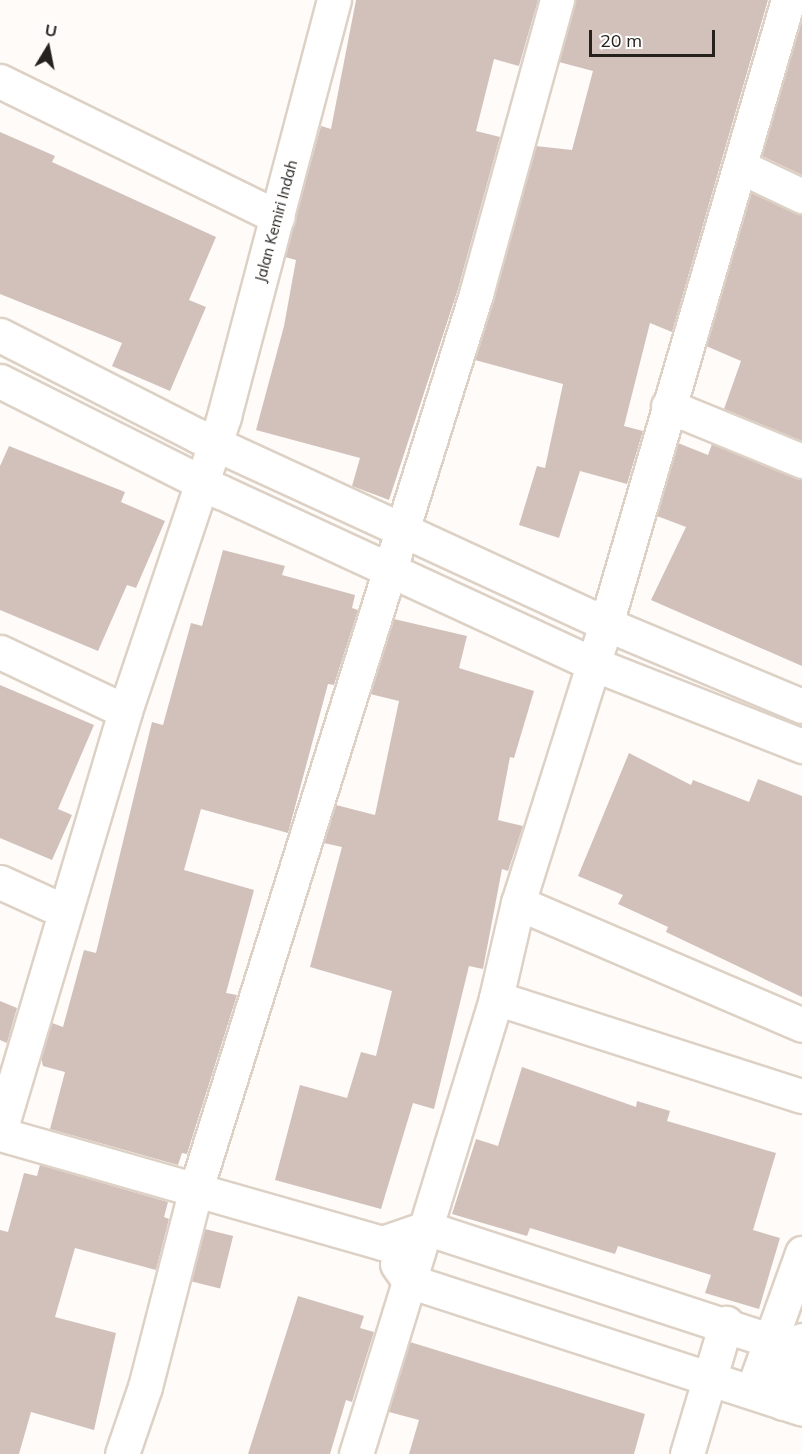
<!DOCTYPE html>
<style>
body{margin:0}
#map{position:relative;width:802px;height:1454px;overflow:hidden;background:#fefbf9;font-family:Mulish,sans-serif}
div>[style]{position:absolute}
.building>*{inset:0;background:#d2c1bb;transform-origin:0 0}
.roads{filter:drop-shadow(2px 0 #ddd1c5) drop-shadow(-2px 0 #ddd1c5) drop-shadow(0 2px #ddd1c5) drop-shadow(0 -2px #ddd1c5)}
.street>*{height:33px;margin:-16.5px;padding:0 16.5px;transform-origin:16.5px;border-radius:16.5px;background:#fff}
span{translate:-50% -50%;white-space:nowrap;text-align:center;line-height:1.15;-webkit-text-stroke:4.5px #fff;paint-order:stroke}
.street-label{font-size:15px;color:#25211d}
.north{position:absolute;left:18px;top:18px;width:60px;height:60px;-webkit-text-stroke:4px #fff;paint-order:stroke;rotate:10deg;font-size:16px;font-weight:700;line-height:24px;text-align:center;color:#25211d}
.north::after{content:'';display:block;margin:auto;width:21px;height:27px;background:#25211d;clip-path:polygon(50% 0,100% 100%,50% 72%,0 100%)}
.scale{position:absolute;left:589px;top:30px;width:126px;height:27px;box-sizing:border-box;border:3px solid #25211d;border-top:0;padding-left:8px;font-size:18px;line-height:21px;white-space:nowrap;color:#25211d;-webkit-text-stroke:4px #fff;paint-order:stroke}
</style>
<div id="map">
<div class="building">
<i style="clip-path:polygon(356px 0,538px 0,519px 66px,494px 59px,476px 131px,500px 137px,458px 289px,389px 500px,352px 486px,360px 458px,256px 430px,284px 326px,296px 260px,285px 257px,321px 126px,331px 129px)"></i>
<i style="clip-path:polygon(575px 0,768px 0,672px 332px,650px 323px,624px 426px,643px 431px,627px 484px,580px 471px,559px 538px,519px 525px,537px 466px,545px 468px,563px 384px,475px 360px,536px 146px,572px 150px,593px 71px,559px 62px)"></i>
<i style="clip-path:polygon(802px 19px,802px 175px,762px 156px)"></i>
<i style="clip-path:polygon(0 132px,55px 156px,52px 162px,216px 237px,189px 300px,206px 307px,170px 391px,112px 366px,122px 343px,0 294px)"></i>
<i style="clip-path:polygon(751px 193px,802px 214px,802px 441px,724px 409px,741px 361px,706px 346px)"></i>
<i style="clip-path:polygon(678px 443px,708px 455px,712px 444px,802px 479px,802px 666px,651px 600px,686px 527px,657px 516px)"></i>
<i style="clip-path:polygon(9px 446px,125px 492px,121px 502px,165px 521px,136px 588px,127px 585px,98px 651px,0 610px,0 466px)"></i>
<i style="clip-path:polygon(223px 550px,285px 566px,282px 575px,355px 595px,352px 608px,358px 610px,334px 685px,328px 684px,288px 833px,201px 809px,184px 870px,254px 890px,226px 993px,237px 995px,187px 1154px,182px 1153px,178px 1165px,50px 1129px,65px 1072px,43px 1066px,41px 1058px,52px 1023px,63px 1027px,84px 950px,96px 953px,152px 722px,163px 725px,191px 623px,202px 626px)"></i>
<i style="clip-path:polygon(394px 619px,467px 636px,459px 668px,534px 691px,514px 758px,510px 757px,498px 820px,523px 826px,508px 871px,502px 869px,483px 969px,469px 966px,434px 1109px,413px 1103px,381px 1209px,275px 1180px,300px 1085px,347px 1098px,361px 1052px,376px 1056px,392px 991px,310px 967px,342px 847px,324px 843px,336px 805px,375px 815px,399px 701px,370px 694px)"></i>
<i style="clip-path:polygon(0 685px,94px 725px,58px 809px,72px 815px,52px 860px,0 838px)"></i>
<i style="clip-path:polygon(629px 753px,691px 785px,693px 780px,749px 802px,758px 779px,802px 796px,802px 997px,666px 932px,668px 927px,618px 904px,623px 895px,578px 876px)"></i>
<i style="clip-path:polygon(0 1001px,17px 1008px,7px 1043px,0 1040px)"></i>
<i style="clip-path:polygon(522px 1067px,636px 1107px,637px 1101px,670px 1111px,667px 1121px,776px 1153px,753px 1230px,780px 1238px,759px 1309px,705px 1293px,711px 1275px,618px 1246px,615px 1254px,530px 1228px,527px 1236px,452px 1214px,476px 1139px,498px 1146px)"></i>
<i style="clip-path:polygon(40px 1165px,168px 1202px,164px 1217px,169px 1219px,156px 1270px,75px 1248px,55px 1317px,116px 1333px,94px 1430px,31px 1412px,19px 1454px,0 1454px,0 1230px,8px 1232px,24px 1173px,37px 1176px)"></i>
<i style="left:205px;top:1229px;width:29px;height:54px;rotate:14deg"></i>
<i style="clip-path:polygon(298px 1296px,364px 1316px,360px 1328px,374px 1332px,352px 1402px,346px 1400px,330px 1454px,248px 1454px)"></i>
<i style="clip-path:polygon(410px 1342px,645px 1414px,634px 1454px,409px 1454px,419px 1420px,389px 1412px)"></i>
</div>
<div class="roads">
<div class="street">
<i style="left:0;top:81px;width:309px;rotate:26.1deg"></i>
<i style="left:741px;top:167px;width:68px;rotate:25.4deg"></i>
<i style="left:0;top:335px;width:222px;rotate:27deg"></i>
<i style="left:198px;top:436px;width:449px;rotate:24.7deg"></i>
<i style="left:606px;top:624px;width:212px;rotate:22.7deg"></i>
<i style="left:0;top:381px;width:247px;rotate:26.7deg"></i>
<i style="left:221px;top:492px;width:410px;rotate:24.8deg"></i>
<i style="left:593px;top:664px;width:225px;rotate:21.4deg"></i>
<i style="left:668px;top:406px;width:145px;rotate:22.3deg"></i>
<i style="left:0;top:652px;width:138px;rotate:25.3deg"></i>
<i style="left:0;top:882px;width:70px;rotate:24.4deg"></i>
<i style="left:518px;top:903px;width:309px;rotate:23.2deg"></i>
<i style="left:496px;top:998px;width:321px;rotate:17.8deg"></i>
<i style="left:0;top:1131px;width:438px;rotate:-73.4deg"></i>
<i style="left:125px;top:711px;width:311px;rotate:-71.4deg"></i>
<i style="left:224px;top:416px;width:430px;rotate:-75.2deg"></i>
<i style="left:0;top:1134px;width:397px;rotate:15.9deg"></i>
<i style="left:382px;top:1243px;width:46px;rotate:-18.8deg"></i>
<i style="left:426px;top:1228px;width:396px;rotate:18.1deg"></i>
<i style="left:397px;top:1264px;width:21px;rotate:55deg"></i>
<i style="left:409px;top:1281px;width:413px;rotate:18deg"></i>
<i style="left:752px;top:1392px;width:148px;rotate:-70.2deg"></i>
<i style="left:783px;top:1403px;width:66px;rotate:-73.2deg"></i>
<i style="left:122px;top:1454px;width:71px;rotate:-71.1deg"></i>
<i style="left:145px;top:1387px;width:201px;rotate:-75.6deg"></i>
<i style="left:195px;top:1192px;width:941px;rotate:-72.62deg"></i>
<i style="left:476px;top:294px;width:305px;rotate:-74.6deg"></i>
<i style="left:356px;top:1454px;width:477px;rotate:-72.9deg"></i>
<i style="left:496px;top:998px;width:98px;rotate:-77deg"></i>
<i style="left:518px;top:903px;width:293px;rotate:-72.5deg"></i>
<i style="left:606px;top:624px;width:650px;rotate:-73.74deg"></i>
<i style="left:687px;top:1454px;width:137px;rotate:-73.4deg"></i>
</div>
</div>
<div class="street-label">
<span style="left:276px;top:221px;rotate:-75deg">Jalan Kemiri Indah</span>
</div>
<div class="north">U</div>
<div class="scale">20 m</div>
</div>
